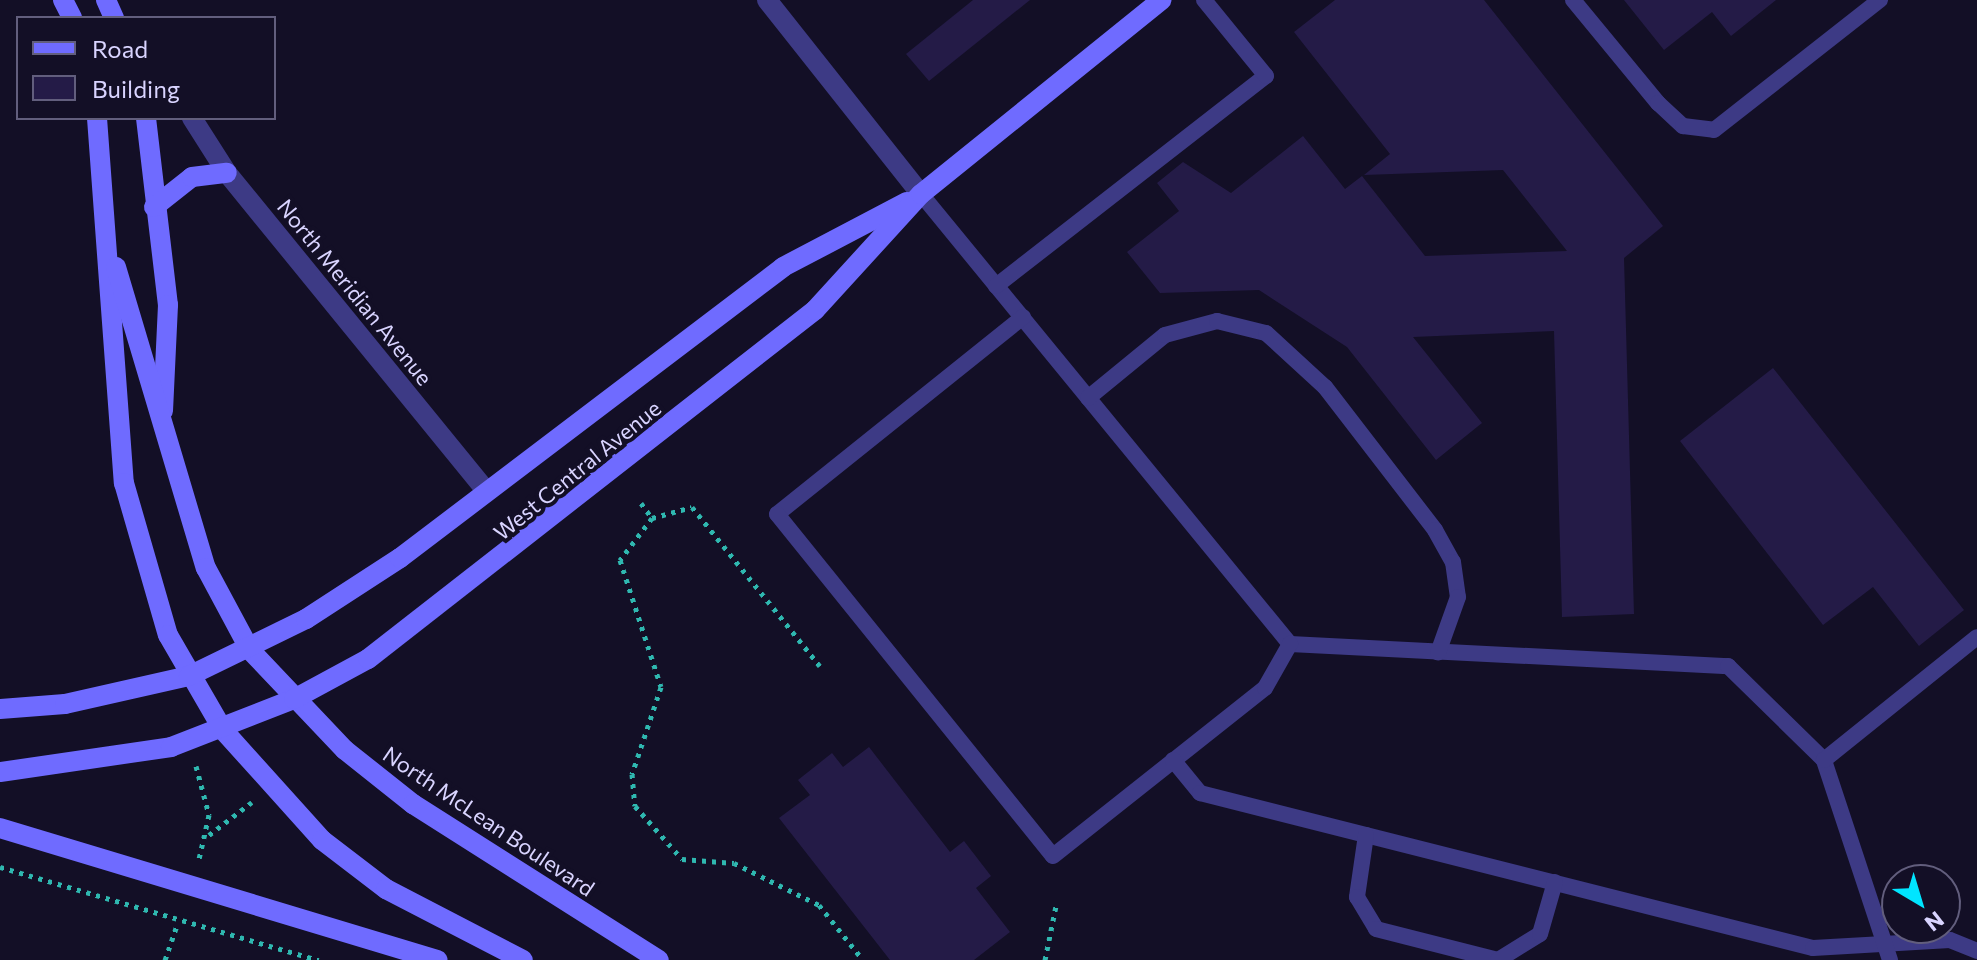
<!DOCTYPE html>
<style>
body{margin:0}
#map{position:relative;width:1977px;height:960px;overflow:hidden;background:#130f26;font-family:Commissioner,sans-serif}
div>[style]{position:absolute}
.building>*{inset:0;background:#241b47}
.path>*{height:5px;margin-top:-2.5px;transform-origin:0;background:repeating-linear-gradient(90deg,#2fb8b0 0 4px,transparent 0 10px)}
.lane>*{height:16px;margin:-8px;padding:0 8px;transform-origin:8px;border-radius:8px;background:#3d3a85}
.street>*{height:20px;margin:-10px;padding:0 10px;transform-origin:10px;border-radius:10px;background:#3d3a85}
.secondary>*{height:20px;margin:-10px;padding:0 10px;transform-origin:10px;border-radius:10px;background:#6f6bff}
span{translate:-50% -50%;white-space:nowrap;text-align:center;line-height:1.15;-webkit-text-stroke:8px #130f26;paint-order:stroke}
.street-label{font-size:22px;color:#d9d4ff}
.legend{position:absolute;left:16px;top:16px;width:260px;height:104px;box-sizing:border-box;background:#130f26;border:2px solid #625e7d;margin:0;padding:10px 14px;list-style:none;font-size:24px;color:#d9d4ff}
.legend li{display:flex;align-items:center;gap:16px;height:40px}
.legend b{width:40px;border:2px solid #625e7d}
.north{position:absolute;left:1881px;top:864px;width:80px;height:80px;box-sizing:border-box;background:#130f26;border:2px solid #625e7d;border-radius:50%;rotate:142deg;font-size:22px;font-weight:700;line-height:32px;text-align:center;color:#d9d4ff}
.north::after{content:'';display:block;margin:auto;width:28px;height:36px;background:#00e5ff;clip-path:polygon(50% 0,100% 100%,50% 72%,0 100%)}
</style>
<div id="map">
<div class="building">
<i style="clip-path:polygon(973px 0,1030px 0,929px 81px,906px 54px)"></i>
<i style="clip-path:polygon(1335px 0,1484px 0,1663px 226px,1624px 258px,1634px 614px,1562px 617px,1554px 331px,1413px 337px,1482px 423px,1436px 460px,1347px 347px,1259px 290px,1160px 293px,1127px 252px,1179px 211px,1157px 183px,1183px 162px,1231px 193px,1303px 136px,1345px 189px,1362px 176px,1425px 256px,1567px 251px,1503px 170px,1364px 175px,1390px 154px,1294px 32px)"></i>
<i style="clip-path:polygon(1624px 0,1776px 0,1731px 36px,1712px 12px,1664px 50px)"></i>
<i style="clip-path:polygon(1773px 368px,1964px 610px,1919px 646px,1873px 587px,1823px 625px,1680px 441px)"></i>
<i style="clip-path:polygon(869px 747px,950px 852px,964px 841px,991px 876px,976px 888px,1010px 932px,974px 960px,890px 960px,779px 818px,810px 795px,798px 780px,832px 753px,843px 767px)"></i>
</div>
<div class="path">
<i style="left:641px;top:503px;width:19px;rotate:54deg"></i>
<i style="left:652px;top:518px;width:41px;rotate:-15.4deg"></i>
<i style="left:692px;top:507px;width:204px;rotate:51.2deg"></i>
<i style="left:652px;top:518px;width:53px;rotate:127.3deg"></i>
<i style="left:620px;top:560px;width:133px;rotate:72.1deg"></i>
<i style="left:661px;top:687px;width:92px;rotate:108.4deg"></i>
<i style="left:632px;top:774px;width:32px;rotate:85deg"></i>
<i style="left:635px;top:806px;width:71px;rotate:48.4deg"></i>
<i style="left:682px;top:859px;width:52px;rotate:4.4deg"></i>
<i style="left:734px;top:863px;width:95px;rotate:26.3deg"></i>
<i style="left:819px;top:905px;width:70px;rotate:51.3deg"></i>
<i style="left:196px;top:766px;width:51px;rotate:75.1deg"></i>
<i style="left:209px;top:815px;width:45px;rotate:102.8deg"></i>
<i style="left:209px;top:835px;width:54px;rotate:-37.5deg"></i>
<i style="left:0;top:867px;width:332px;rotate:16.3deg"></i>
<i style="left:165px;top:960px;width:39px;rotate:-71deg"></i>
<i style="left:1045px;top:960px;width:55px;rotate:-78.5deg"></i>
</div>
<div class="lane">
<i style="left:1573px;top:0;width:134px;rotate:50.5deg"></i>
<i style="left:1658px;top:103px;width:34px;rotate:43deg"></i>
<i style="left:1683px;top:126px;width:31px;rotate:7deg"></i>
<i style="left:1714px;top:130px;width:211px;rotate:-38.1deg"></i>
<i style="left:921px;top:194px;width:582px;rotate:50.65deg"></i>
<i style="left:1290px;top:644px;width:439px;rotate:2.9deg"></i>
<i style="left:1728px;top:666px;width:134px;rotate:44.4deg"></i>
<i style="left:996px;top:286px;width:342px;rotate:-37.9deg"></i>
<i style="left:1266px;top:76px;width:98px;rotate:-129.2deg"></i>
<i style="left:1023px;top:317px;width:315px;rotate:141.3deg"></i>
<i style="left:777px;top:514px;width:439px;rotate:51.1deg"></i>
<i style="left:1053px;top:856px;width:270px;rotate:-38.4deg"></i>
<i style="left:1265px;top:688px;width:51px;rotate:-60.4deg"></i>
<i style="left:1088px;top:398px;width:99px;rotate:-39.3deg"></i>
<i style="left:1165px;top:335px;width:54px;rotate:-15.1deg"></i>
<i style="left:1217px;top:321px;width:50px;rotate:13.8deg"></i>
<i style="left:1266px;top:333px;width:80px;rotate:42.5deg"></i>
<i style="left:1325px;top:387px;width:180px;rotate:52.4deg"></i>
<i style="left:1435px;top:530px;width:37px;rotate:61deg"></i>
<i style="left:1453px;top:562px;width:35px;rotate:82deg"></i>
<i style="left:1458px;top:597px;width:59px;rotate:109.7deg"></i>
<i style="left:1173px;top:760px;width:43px;rotate:50.7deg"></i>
<i style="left:1200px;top:793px;width:632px;rotate:14.19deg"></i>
<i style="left:1813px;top:948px;width:137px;rotate:-3.3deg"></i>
<i style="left:1950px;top:940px;width:29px;rotate:22deg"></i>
<i style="left:1366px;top:835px;width:63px;rotate:98.3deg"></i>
<i style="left:1357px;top:897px;width:37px;rotate:59deg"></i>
<i style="left:1376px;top:929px;width:126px;rotate:14.3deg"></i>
<i style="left:1498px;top:960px;width:49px;rotate:-31.8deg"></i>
<i style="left:1540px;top:934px;width:54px;rotate:-73.9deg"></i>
<i style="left:1890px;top:960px;width:211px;rotate:-108.3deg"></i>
<i style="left:1824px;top:760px;width:196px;rotate:-38.8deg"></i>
</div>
<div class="street">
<i style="left:767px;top:0;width:248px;rotate:51.6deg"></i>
<i style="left:192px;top:118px;width:65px;rotate:57.5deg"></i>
<i style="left:227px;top:173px;width:410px;rotate:50.8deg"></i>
</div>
<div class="secondary">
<i style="left:63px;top:0;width:20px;rotate:63deg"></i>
<i style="left:106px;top:0;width:20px;rotate:66deg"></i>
<i style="left:97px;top:118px;width:366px;rotate:85.8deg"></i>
<i style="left:124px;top:483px;width:158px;rotate:73.9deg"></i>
<i style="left:168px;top:635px;width:110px;rotate:59.9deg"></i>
<i style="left:223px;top:730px;width:148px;rotate:48deg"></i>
<i style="left:322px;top:840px;width:81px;rotate:37.4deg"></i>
<i style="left:386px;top:889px;width:154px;rotate:27.4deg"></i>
<i style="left:146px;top:118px;width:188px;rotate:83.3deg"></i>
<i style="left:168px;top:305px;width:106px;rotate:92.7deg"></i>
<i style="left:154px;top:207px;width:48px;rotate:-38.3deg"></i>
<i style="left:192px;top:177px;width:35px;rotate:-7deg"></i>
<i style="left:116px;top:267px;width:314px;rotate:73.4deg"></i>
<i style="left:206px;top:568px;width:93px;rotate:61.8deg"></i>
<i style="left:250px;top:650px;width:138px;rotate:46.5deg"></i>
<i style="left:345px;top:750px;width:87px;rotate:38.5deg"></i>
<i style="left:413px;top:804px;width:291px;rotate:32.4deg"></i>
<i style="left:0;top:709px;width:65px;rotate:-4.4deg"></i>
<i style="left:65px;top:704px;width:127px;rotate:-12.7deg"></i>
<i style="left:189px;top:676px;width:130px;rotate:-26deg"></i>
<i style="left:306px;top:619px;width:112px;rotate:-33deg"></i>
<i style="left:400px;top:558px;width:481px;rotate:-37.2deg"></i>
<i style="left:783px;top:267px;width:140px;rotate:-27.7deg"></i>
<i style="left:0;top:772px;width:173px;rotate:-8.3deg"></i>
<i style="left:171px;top:747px;width:132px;rotate:-21.3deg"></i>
<i style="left:294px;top:699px;width:84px;rotate:-28.4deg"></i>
<i style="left:368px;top:659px;width:567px;rotate:-37.98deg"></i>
<i style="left:815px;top:310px;width:157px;rotate:-47.6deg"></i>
<i style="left:921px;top:194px;width:309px;rotate:-38.9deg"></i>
<i style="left:0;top:828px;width:457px;rotate:16.8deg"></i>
</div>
<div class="street-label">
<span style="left:355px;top:292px;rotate:51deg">North Meridian Avenue</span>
<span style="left:577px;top:470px;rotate:-39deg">West Central Avenue</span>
<span style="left:489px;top:821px;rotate:34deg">North McLean Boulevard</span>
</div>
<ul class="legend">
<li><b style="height:10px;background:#6f6bff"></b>Road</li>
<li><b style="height:22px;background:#241b47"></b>Building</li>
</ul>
<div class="north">N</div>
</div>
